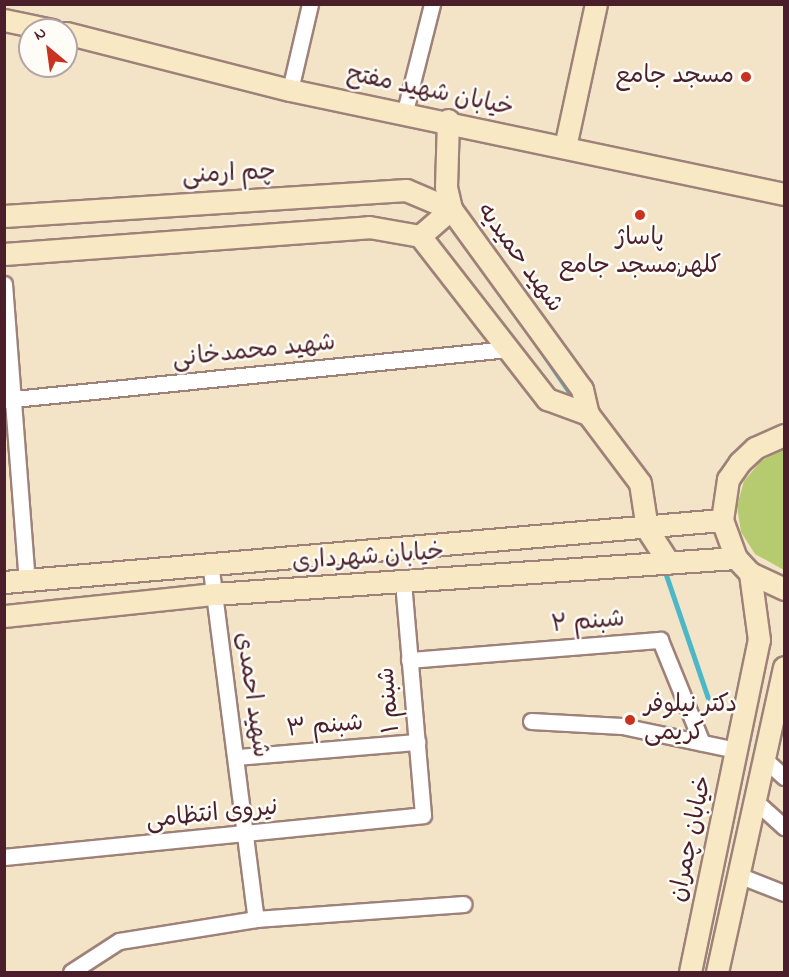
<!DOCTYPE html>
<meta charset="utf-8">
<style>
body{margin:0}
#map{position:relative;width:789px;height:977px;overflow:hidden;background:#f3e3c7;font-family:"Indie Flower","Playpen Sans Arabic",sans-serif}
div>[style]{position:absolute}
.green>*{inset:0;background:#b6cb6f}
.stream>*{height:5px;margin:-2.5px;padding:0 2.5px;transform-origin:2.5px;border-radius:2.5px;background:#4bb7c7}
.roads{filter:drop-shadow(2px 0 #9e8179) drop-shadow(-2px 0 #9e8179) drop-shadow(0 2px #9e8179) drop-shadow(0 -2px #9e8179)}
.street>*{height:15px;margin:-7.5px;padding:0 7.5px;transform-origin:7.5px;border-radius:7.5px;background:#fff}
.secondary>*{height:21px;margin:-10.5px;padding:0 10.5px;transform-origin:10.5px;border-radius:10.5px;background:#f8e8c3}
.dots>*{width:16px;height:16px;translate:-50% -50%;box-sizing:border-box;border:3px solid #fdfcf7;border-radius:50%}
span{translate:-50% -50%;white-space:nowrap;text-align:center;line-height:1.15;-webkit-text-stroke:5px #fdfcf7;paint-order:stroke}
.poi-label{font-size:24px;color:#4a1f2b}
.right{translate:-100% -50%;text-align:right}
.left{translate:0 -50%;text-align:left}
.street-label{font-size:24px;color:#4a1f2b}
.frame{position:absolute;inset:0;border:6px solid #4a1f2b;pointer-events:none}
.north{position:absolute;left:18px;top:18px;width:60px;height:60px;box-sizing:border-box;background:#fdfcf7;border:2px solid #b5a4a5;border-radius:50%;rotate:331deg;font-size:16px;font-weight:700;line-height:24px;text-align:center;color:#4a1f2b}
.north::after{content:'';display:block;margin:auto;width:21px;height:27px;background:#c8321e;clip-path:polygon(50% 0,100% 100%,50% 72%,0 100%)}
</style>
<div id="map">
<div class="green">
<i style="clip-path:polygon(784px 449px,784px 570px,755px 554px,741px 532px,737px 506px,744px 481px,761px 461px)"></i>
</div>
<div class="stream">
<i style="left:535px;top:342px;width:73px;rotate:55.7deg"></i>
<i style="left:664px;top:569px;width:136px;rotate:71.2deg"></i>
</div>
<div class="roads">
<div class="street">
<i style="left:290px;top:90px;width:88px;rotate:-76.9deg"></i>
<i style="left:405px;top:111px;width:110px;rotate:-75.8deg"></i>
<i style="left:4px;top:284px;width:297px;rotate:85.6deg"></i>
<i style="left:4px;top:400px;width:507px;rotate:-5.78deg"></i>
<i style="left:210px;top:562px;width:360px;rotate:82.7deg"></i>
<i style="left:409px;top:660px;width:252px;rotate:-4.6deg"></i>
<i style="left:660px;top:640px;width:111px;rotate:67.8deg"></i>
<i style="left:531px;top:721px;width:91px;rotate:3.1deg"></i>
<i style="left:622px;top:726px;width:116px;rotate:11.9deg"></i>
<i style="left:237px;top:757px;width:181px;rotate:-4.8deg"></i>
<i style="left:762px;top:757px;width:30px;rotate:42deg"></i>
<i style="left:753px;top:799px;width:42px;rotate:42.1deg"></i>
<i style="left:4px;top:857px;width:421px;rotate:-5.7deg"></i>
<i style="left:423px;top:815px;width:235px;rotate:-94.9deg"></i>
<i style="left:738px;top:875px;width:49px;rotate:21.4deg"></i>
<i style="left:71px;top:972px;width:57px;rotate:-32.9deg"></i>
<i style="left:119px;top:941px;width:139px;rotate:-9.1deg"></i>
<i style="left:256px;top:919px;width:208px;rotate:-4.1deg"></i>
</div>
<div class="secondary">
<i style="left:4px;top:20px;width:49px;rotate:11.8deg"></i>
<i style="left:66px;top:33px;width:231px;rotate:14.3deg"></i>
<i style="left:290px;top:90px;width:505px;rotate:11.89deg"></i>
<i style="left:448px;top:120px;width:67px;rotate:91.7deg"></i>
<i style="left:446px;top:187px;width:23px;rotate:77deg"></i>
<i style="left:451px;top:209px;width:223px;rotate:54deg"></i>
<i style="left:582px;top:389px;width:26px;rotate:77deg"></i>
<i style="left:588px;top:414px;width:86px;rotate:53deg"></i>
<i style="left:640px;top:483px;width:47px;rotate:81.3deg"></i>
<i style="left:647px;top:529px;width:40px;rotate:57.1deg"></i>
<i style="left:565px;top:147px;width:146px;rotate:-77.8deg"></i>
<i style="left:4px;top:216px;width:403px;rotate:-3.7deg"></i>
<i style="left:406px;top:190px;width:49px;rotate:22.9deg"></i>
<i style="left:420px;top:236px;width:207px;rotate:52.1deg"></i>
<i style="left:547px;top:399px;width:44px;rotate:20.1deg"></i>
<i style="left:420px;top:236px;width:41px;rotate:-41.1deg"></i>
<i style="left:4px;top:254px;width:366px;rotate:-4.2deg"></i>
<i style="left:369px;top:227px;width:52px;rotate:10deg"></i>
<i style="left:784px;top:435px;width:32px;rotate:156deg"></i>
<i style="left:755px;top:448px;width:21px;rotate:137deg"></i>
<i style="left:740px;top:462px;width:21px;rotate:125deg"></i>
<i style="left:728px;top:479px;width:41px;rotate:98.3deg"></i>
<i style="left:722px;top:520px;width:40px;rotate:69.8deg"></i>
<i style="left:736px;top:558px;width:21px;rotate:47deg"></i>
<i style="left:750px;top:573px;width:38px;rotate:25deg"></i>
<i style="left:4px;top:582px;width:721px;rotate:-4.94deg"></i>
<i style="left:4px;top:616px;width:211px;rotate:-6deg"></i>
<i style="left:214px;top:594px;width:523px;rotate:-3.95deg"></i>
<i style="left:690px;top:972px;width:339px;rotate:-78.3deg"></i>
<i style="left:759px;top:640px;width:68px;rotate:-97.7deg"></i>
<i style="left:717px;top:972px;width:312px;rotate:-77.6deg"></i>
</div>
</div>
<div class="dots">
<i style="left:746px;top:77px;background:#c8321e"></i>
<i style="left:640px;top:215px;background:#c8321e"></i>
<i style="left:630px;top:720px;background:#c8321e"></i>
</div>
<div class="poi-label">
<span class="right" style="left:734px;top:77px">مسجد جامع</span>
<span style="left:640px;top:253px">پاساژ<br>کلهر;مسجد جامع</span>
<span class="left" style="left:644px;top:720px">دکتر نیلوفر<br>کریمی</span>
</div>
<div class="street-label">
<span style="left:430px;top:92px;rotate:12deg">خیابان شهید مفتح</span>
<span style="left:229px;top:175px;rotate:-3deg">چم ارمنی</span>
<span style="left:519px;top:258px;rotate:54deg">شهید حمیدیه</span>
<span style="left:254px;top:352px;rotate:-6deg">شهید محمدخانی</span>
<span style="left:368px;top:558px;rotate:-4deg">خیابان شهرداری</span>
<span style="left:588px;top:623px;rotate:-5deg">شبنم ۲</span>
<span style="left:251px;top:695px;rotate:82deg">شهید احمدی</span>
<span style="left:390px;top:700px;rotate:-95deg">شبنم ۱</span>
<span style="left:325px;top:727px;rotate:-5deg">شبنم ۳</span>
<span style="left:212px;top:815px;rotate:-6deg">نیروی انتظامی</span>
<span style="left:692px;top:839px;rotate:-78deg">خیابان چمران</span>
</div>
<div class="frame"></div>
<div class="north">N</div>
</div>
